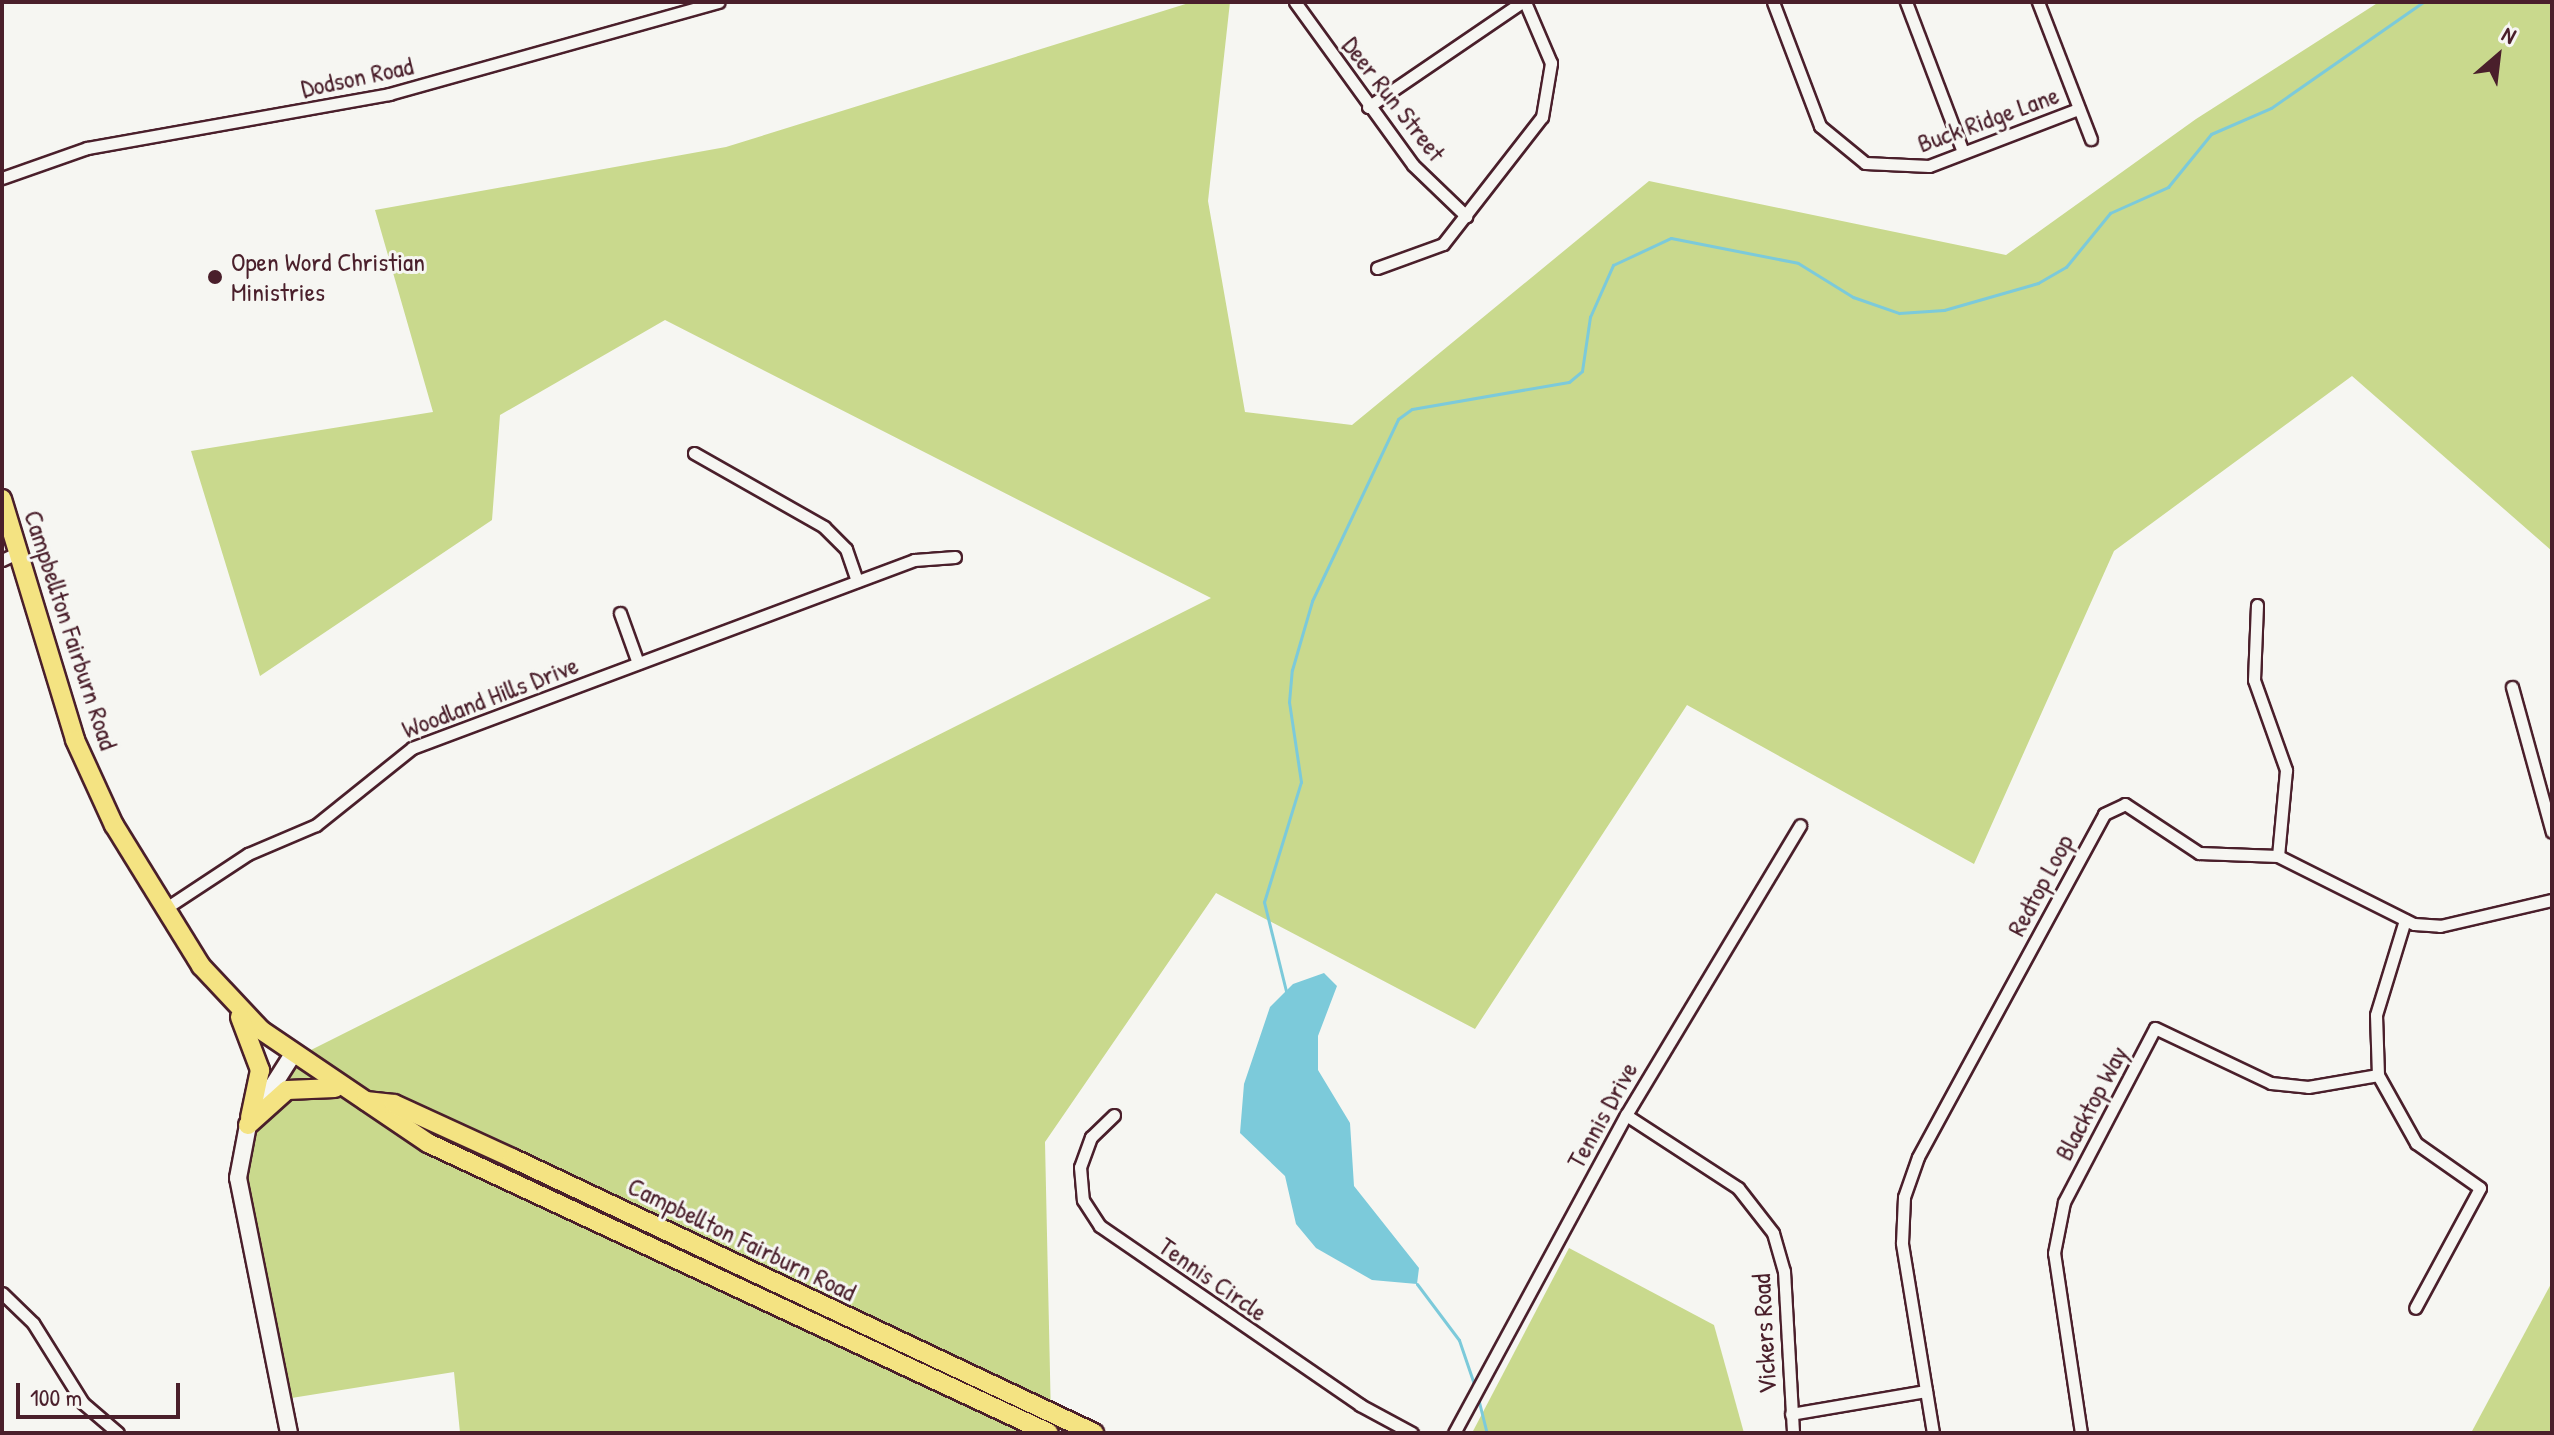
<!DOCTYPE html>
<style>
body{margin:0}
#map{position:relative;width:2554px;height:1435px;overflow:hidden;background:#f6f6f2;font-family:"Patrick Hand",sans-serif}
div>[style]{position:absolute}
.green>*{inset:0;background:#c9d98d}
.water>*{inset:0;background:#7ccada}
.stream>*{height:3px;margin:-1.5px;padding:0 1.5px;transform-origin:1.5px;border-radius:1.5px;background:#7ccada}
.roads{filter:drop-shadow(2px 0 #4a1f2b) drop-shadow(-2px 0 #4a1f2b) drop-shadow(0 2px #4a1f2b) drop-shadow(0 -2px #4a1f2b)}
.street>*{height:11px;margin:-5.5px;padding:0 5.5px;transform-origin:5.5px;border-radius:5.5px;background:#f6f6f2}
.secondary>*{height:16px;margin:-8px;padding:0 8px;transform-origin:8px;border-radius:8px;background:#f6f6f2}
.primary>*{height:18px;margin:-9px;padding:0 9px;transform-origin:9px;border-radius:9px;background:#f4e382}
.dots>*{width:22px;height:22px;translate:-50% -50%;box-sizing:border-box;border:4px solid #f6f6f2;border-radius:50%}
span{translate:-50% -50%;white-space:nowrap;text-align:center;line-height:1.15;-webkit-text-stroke:6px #f6f6f2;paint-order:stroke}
.street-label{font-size:26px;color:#4a1f2b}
.poi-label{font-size:26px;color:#4a1f2b}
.left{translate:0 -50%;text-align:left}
.frame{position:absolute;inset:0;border:4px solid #4a1f2b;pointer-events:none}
.north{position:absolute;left:2458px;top:16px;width:80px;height:80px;-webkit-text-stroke:6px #f6f6f2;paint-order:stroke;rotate:28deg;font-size:22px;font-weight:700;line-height:32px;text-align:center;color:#4a1f2b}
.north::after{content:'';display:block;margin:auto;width:28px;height:36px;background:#4a1f2b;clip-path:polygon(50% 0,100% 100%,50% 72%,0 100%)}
.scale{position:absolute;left:16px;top:1383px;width:164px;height:36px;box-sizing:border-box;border:4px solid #4a1f2b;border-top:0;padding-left:10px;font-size:24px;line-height:28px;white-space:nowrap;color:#4a1f2b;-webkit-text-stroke:6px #f6f6f2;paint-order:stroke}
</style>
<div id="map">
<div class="green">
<i style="clip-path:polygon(1192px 2px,1230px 2px,1208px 201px,1245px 412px,1352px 425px,1649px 181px,2006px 255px,2196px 119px,2379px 2px,2552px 2px,2552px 551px,2352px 376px,2114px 551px,1974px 864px,1687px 705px,1475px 1029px,1216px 893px,1045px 1142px,1051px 1419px,1030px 1433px,460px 1433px,454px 1372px,279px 1400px,245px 1166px,256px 1117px,305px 1053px,1211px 598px,665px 320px,500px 415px,492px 520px,260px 676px,191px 451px,433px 412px,375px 210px,726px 147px)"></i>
<i style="clip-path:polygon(1569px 1248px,1714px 1325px,1744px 1433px,1472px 1433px)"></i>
<i style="clip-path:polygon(2552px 1282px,2552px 1433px,2471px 1433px)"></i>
</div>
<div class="water">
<i style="clip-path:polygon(1324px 973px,1337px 986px,1318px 1036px,1318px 1070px,1350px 1123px,1354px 1186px,1419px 1268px,1417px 1284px,1372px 1280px,1316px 1248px,1296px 1224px,1285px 1176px,1240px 1133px,1244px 1084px,1270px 1007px,1293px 984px)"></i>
</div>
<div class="stream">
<i style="left:1286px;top:991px;width:92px;rotate:-103.9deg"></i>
<i style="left:1264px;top:902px;width:126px;rotate:-72.9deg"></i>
<i style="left:1301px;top:782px;width:81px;rotate:-98.5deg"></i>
<i style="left:1289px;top:702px;width:32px;rotate:-85deg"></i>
<i style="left:1292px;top:670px;width:72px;rotate:-73.8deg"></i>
<i style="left:1312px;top:601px;width:201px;rotate:-64.7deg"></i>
<i style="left:1398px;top:419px;width:17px;rotate:-36deg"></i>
<i style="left:1412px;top:409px;width:159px;rotate:-9.8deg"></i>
<i style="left:1569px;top:382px;width:17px;rotate:-40deg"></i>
<i style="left:1582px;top:371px;width:55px;rotate:-81.6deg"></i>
<i style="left:1590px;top:317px;width:57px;rotate:-66.1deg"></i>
<i style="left:1613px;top:265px;width:64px;rotate:-25deg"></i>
<i style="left:1671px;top:238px;width:129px;rotate:11.1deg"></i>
<i style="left:1798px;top:263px;width:65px;rotate:31.7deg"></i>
<i style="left:1853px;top:297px;width:49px;rotate:19.2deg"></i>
<i style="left:1899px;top:313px;width:45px;rotate:-3.8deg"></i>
<i style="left:1944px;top:310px;width:98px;rotate:-16deg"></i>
<i style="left:2038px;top:283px;width:32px;rotate:-30deg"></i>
<i style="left:2066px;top:267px;width:70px;rotate:-50.8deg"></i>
<i style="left:2110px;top:213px;width:64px;rotate:-24.1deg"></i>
<i style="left:2168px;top:187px;width:68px;rotate:-50.9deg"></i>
<i style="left:2211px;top:134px;width:65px;rotate:-23.4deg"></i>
<i style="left:2271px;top:108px;width:185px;rotate:-34.9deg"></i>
<i style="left:1417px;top:1284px;width:70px;rotate:53.1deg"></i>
<i style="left:1459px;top:1340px;width:50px;rotate:71.2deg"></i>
<i style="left:1478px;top:1398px;width:36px;rotate:76deg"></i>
</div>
<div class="roads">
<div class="street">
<i style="left:1295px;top:2px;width:201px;rotate:54.1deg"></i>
<i style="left:1413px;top:165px;width:74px;rotate:43.9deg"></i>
<i style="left:1773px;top:2px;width:133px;rotate:69.2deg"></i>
<i style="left:1820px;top:126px;width:58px;rotate:39.4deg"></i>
<i style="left:1865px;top:163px;width:64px;rotate:2.7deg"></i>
<i style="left:1929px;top:166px;width:160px;rotate:-20.9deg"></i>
<i style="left:1906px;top:2px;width:160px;rotate:69.2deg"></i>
<i style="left:2038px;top:2px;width:147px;rotate:68.9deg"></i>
<i style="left:1368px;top:107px;width:186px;rotate:-34.3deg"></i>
<i style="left:2px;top:178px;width:90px;rotate:-19.4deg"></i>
<i style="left:87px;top:148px;width:307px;rotate:-10.1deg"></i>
<i style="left:389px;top:94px;width:342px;rotate:-15.6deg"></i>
<i style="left:1377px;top:268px;width:70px;rotate:-20deg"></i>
<i style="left:1443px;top:244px;width:161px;rotate:-52.1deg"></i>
<i style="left:1542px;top:117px;width:55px;rotate:-80.5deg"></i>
<i style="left:1551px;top:63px;width:66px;rotate:-113.1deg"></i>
<i style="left:694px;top:453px;width:150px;rotate:29.6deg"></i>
<i style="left:824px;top:527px;width:31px;rotate:45deg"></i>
<i style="left:846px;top:549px;width:34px;rotate:71deg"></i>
<i style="left:2px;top:560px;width:17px;rotate:-25deg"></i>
<i style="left:2257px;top:605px;width:75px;rotate:92.3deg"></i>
<i style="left:2254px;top:680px;width:96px;rotate:70.4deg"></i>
<i style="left:2286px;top:770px;width:86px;rotate:95.3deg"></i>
<i style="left:620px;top:613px;width:53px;rotate:70.2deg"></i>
<i style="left:2512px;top:687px;width:150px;rotate:74.6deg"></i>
<i style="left:163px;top:910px;width:102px;rotate:-33.4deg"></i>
<i style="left:248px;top:854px;width:74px;rotate:-23.1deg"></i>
<i style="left:316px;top:825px;width:123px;rotate:-38.7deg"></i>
<i style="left:412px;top:748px;width:536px;rotate:-20.53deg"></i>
<i style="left:914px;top:560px;width:41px;rotate:-4.2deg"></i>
<i style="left:2405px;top:920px;width:99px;rotate:107deg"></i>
<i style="left:2376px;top:1015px;width:60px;rotate:88.1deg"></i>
<i style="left:2378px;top:1075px;width:78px;rotate:60.8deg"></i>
<i style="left:2416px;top:1143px;width:78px;rotate:35.1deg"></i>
<i style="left:2480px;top:1188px;width:136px;rotate:118.4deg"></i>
<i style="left:1114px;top:1115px;width:32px;rotate:136deg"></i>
<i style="left:1091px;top:1137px;width:32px;rotate:110deg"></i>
<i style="left:1080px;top:1167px;width:33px;rotate:85deg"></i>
<i style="left:1083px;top:1200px;width:31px;rotate:57deg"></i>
<i style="left:1100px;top:1226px;width:316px;rotate:34.5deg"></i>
<i style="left:1360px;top:1405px;width:59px;rotate:28.3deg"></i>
<i style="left:1626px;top:1115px;width:134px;rotate:33.1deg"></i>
<i style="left:1738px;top:1188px;width:57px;rotate:52.1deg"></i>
<i style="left:1773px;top:1233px;width:40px;rotate:74deg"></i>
<i style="left:1784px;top:1271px;width:162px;rotate:86.8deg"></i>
<i style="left:2px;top:1293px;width:43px;rotate:44.1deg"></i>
<i style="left:33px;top:1323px;width:94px;rotate:58deg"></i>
<i style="left:83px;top:1403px;width:46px;rotate:40.6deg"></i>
<i style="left:1791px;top:1414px;width:137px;rotate:-9.7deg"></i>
<i style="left:1454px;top:1433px;width:362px;rotate:-61.6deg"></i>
<i style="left:1626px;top:1115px;width:338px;rotate:-59deg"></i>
<i style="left:1933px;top:1433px;width:193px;rotate:-99.3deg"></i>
<i style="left:1902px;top:1243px;width:46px;rotate:-87.5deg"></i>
<i style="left:1904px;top:1197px;width:42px;rotate:-70.7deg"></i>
<i style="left:1918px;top:1157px;width:390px;rotate:-61.5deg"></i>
<i style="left:2104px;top:814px;width:23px;rotate:-25deg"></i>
<i style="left:2125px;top:804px;width:89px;rotate:33.5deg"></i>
<i style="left:2199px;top:853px;width:79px;rotate:2.2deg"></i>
<i style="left:2278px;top:856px;width:152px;rotate:26.6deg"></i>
<i style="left:2414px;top:924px;width:26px;rotate:4deg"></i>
<i style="left:2440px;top:926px;width:115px;rotate:-13.1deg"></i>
<i style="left:2081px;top:1433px;width:182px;rotate:-98.5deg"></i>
<i style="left:2054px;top:1253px;width:52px;rotate:-78.9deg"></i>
<i style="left:2064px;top:1202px;width:196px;rotate:-62.4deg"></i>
<i style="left:2155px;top:1028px;width:128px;rotate:25.4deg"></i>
<i style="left:2271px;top:1083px;width:37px;rotate:6deg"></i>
<i style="left:2308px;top:1087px;width:71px;rotate:-9.7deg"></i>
</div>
<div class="secondary">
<i style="left:289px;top:1433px;width:260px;rotate:-101.3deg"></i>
<i style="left:238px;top:1178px;width:54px;rotate:-79.3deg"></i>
<i style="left:248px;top:1125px;width:84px;rotate:-57.6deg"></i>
</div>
<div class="primary">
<i style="left:2px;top:499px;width:252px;rotate:73.1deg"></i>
<i style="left:75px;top:740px;width:94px;rotate:65.4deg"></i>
<i style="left:114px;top:825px;width:166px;rotate:58.3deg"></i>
<i style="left:201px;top:966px;width:88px;rotate:46.8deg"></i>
<i style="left:261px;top:1030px;width:202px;rotate:34.1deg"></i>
<i style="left:428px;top:1143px;width:685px;rotate:25.03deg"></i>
<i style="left:240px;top:1017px;width:57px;rotate:69.3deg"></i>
<i style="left:260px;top:1070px;width:49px;rotate:101.8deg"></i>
<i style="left:366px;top:1101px;width:28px;rotate:6deg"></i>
<i style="left:394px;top:1104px;width:130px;rotate:24.6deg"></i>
<i style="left:512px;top:1158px;width:644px;rotate:25.29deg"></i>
<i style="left:248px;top:1125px;width:52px;rotate:-41.9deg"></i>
<i style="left:287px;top:1090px;width:48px;rotate:-2.4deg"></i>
</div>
</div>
<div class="dots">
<i style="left:215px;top:277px;background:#4a1f2b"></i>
</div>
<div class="street-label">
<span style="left:357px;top:77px;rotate:-12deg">Dodson Road</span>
<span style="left:1394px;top:99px;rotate:52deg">Deer Run Street</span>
<span style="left:1988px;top:119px;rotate:-20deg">Buck Ridge Lane</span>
<span style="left:71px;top:630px;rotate:72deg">Campbellton Fairburn Road</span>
<span style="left:490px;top:697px;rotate:-21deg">Woodland Hills Drive</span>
<span style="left:2040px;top:885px;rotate:-62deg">Redtop Loop</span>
<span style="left:2091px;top:1103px;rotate:-62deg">Blacktop Way</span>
<span style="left:1602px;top:1115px;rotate:-61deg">Tennis Drive</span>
<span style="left:742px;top:1239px;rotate:26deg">Campbellton Fairburn Road</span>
<span style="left:1213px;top:1279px;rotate:35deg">Tennis Circle</span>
<span style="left:1764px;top:1334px;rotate:-93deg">Vickers Road</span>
</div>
<div class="poi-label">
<span class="left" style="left:231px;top:277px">Open Word Christian<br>Ministries</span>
</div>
<div class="frame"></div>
<div class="north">N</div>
<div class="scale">100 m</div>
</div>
